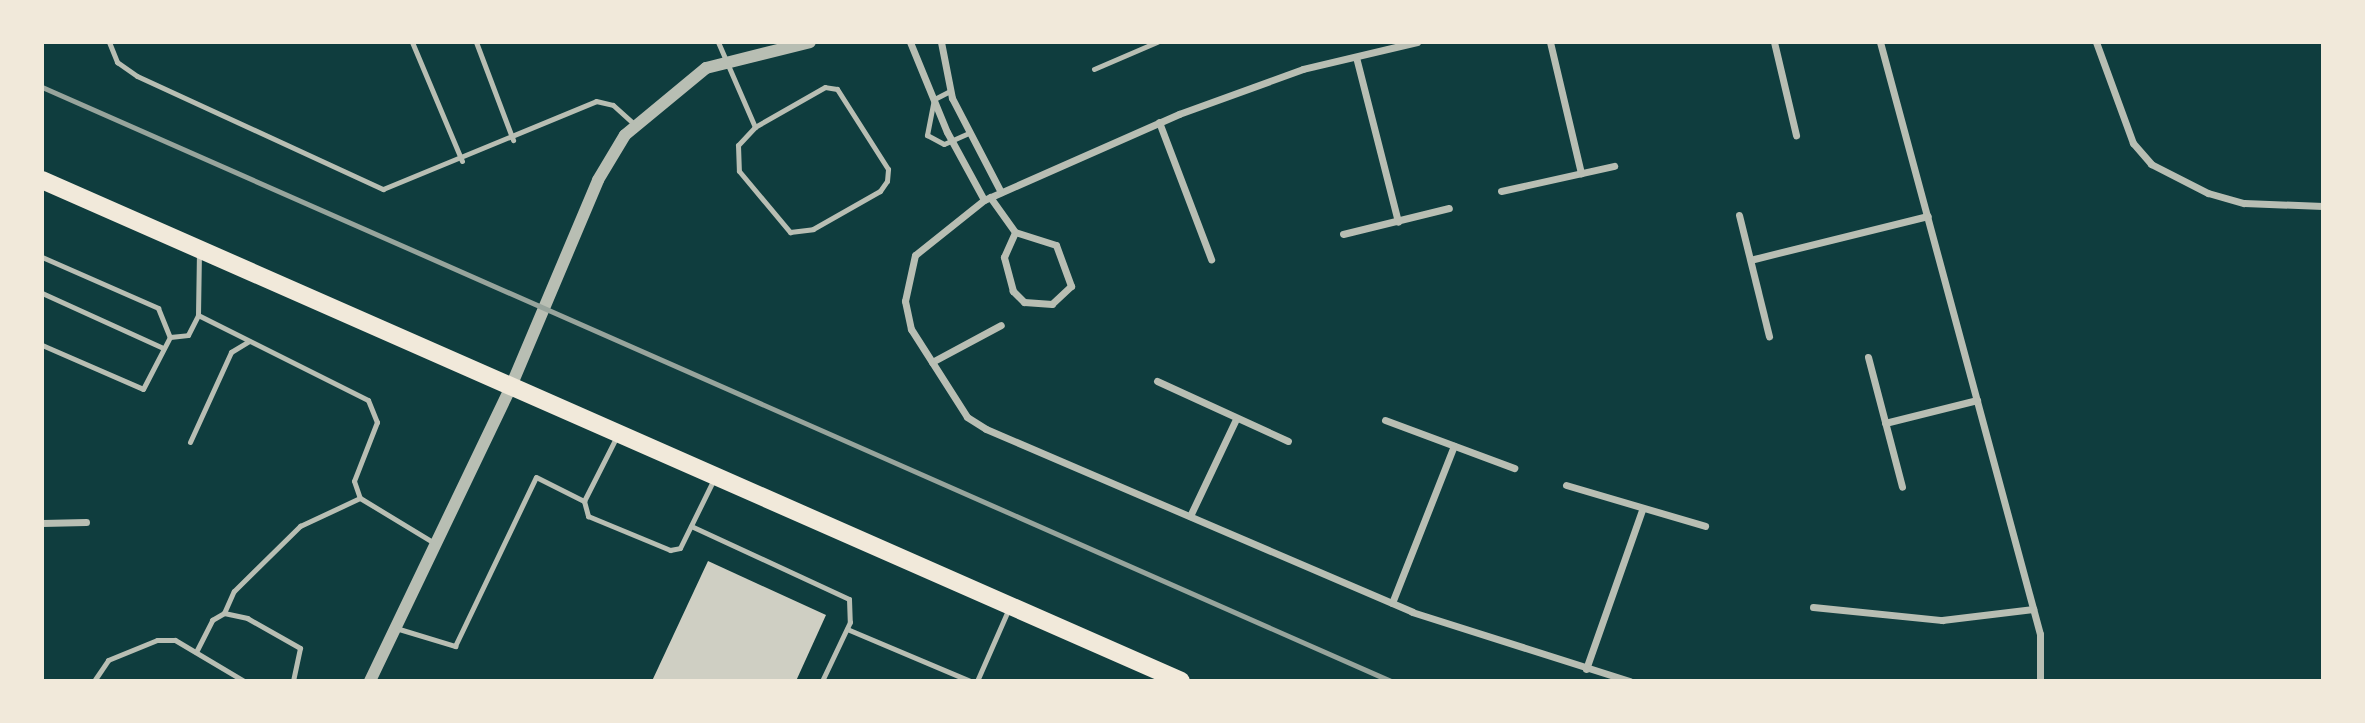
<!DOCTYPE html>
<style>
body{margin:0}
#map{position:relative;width:2365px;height:723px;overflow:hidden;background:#0f3d3e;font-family:"DM Sans",sans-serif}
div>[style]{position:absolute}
.building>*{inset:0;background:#cfcfc3}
.service>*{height:5px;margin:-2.5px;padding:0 2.5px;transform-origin:2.5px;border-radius:2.5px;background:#b8beb3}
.minor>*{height:7px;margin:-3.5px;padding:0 3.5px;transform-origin:3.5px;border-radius:3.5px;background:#b8beb3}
.tertiary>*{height:12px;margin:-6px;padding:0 6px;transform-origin:6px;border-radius:6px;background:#b8beb3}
.primary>*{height:18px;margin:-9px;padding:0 9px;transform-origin:9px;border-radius:9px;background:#f1e9da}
.rail>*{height:5px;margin:-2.5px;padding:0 2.5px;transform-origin:2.5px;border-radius:2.5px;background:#97a49c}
span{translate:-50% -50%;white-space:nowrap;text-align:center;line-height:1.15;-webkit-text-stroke:5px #f1e9da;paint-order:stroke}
.frame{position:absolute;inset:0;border:44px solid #f1e9da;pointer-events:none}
</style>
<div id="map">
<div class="building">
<i style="clip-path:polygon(708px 561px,826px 615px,796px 681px,652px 681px)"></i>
</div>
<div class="service">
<i style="left:109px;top:42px;width:22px;rotate:68deg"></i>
<i style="left:117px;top:62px;width:24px;rotate:35deg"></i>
<i style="left:137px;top:76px;width:271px;rotate:24.7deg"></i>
<i style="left:383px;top:189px;width:230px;rotate:-22.4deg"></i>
<i style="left:596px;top:101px;width:17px;rotate:13deg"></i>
<i style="left:613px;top:105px;width:30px;rotate:42deg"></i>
<i style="left:412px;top:42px;width:129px;rotate:67.2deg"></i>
<i style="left:476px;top:42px;width:105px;rotate:69.3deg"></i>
<i style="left:718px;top:42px;width:93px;rotate:66.5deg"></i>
<i style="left:755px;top:127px;width:25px;rotate:133deg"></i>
<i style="left:738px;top:145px;width:26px;rotate:88deg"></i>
<i style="left:739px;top:171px;width:80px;rotate:50.1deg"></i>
<i style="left:790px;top:232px;width:23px;rotate:-7deg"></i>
<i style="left:813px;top:229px;width:77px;rotate:-29.6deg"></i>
<i style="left:880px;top:191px;width:12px;rotate:-55deg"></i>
<i style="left:887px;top:181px;width:12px;rotate:-85deg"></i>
<i style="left:888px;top:169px;width:95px;rotate:-122.5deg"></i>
<i style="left:837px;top:89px;width:12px;rotate:-171deg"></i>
<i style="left:825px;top:87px;width:81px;rotate:150.3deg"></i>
<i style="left:1094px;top:69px;width:69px;rotate:-23.2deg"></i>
<i style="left:950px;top:91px;width:18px;rotate:153deg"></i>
<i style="left:934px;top:99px;width:37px;rotate:101deg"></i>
<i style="left:927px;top:135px;width:19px;rotate:28deg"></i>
<i style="left:944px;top:144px;width:27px;rotate:-24deg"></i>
<i style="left:199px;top:251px;width:64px;rotate:90.9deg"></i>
<i style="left:198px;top:315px;width:190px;rotate:26.6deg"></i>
<i style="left:368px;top:400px;width:24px;rotate:68deg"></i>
<i style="left:377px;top:422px;width:63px;rotate:111.3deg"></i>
<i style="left:354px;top:481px;width:18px;rotate:71deg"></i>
<i style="left:360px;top:498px;width:89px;rotate:31.2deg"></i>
<i style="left:42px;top:257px;width:127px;rotate:23.7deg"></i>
<i style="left:158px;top:308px;width:31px;rotate:68deg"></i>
<i style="left:42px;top:293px;width:133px;rotate:24.4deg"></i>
<i style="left:42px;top:345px;width:110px;rotate:23.5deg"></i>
<i style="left:143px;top:389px;width:59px;rotate:-62.6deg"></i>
<i style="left:170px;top:337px;width:18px;rotate:-6deg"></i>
<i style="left:188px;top:335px;width:22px;rotate:-63deg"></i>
<i style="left:190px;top:442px;width:99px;rotate:-65.5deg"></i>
<i style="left:231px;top:352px;width:21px;rotate:-31deg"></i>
<i style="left:584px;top:501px;width:16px;rotate:75deg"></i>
<i style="left:588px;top:516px;width:89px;rotate:22.5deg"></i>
<i style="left:670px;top:550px;width:10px;rotate:-11deg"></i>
<i style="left:680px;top:548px;width:77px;rotate:-63.8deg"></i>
<i style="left:691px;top:526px;width:174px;rotate:24.8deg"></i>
<i style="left:849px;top:599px;width:23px;rotate:88deg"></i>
<i style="left:850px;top:622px;width:65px;rotate:115.4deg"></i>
<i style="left:224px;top:613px;width:24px;rotate:-66deg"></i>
<i style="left:234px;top:591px;width:93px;rotate:-44.6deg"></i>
<i style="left:300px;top:526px;width:66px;rotate:-25deg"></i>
<i style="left:399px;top:629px;width:59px;rotate:16.9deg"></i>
<i style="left:455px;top:646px;width:187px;rotate:-64.4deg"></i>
<i style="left:536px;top:477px;width:54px;rotate:26.6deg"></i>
<i style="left:584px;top:501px;width:73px;rotate:-63.1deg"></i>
<i style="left:847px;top:629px;width:134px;rotate:22.9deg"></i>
<i style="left:196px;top:652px;width:36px;rotate:-63deg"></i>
<i style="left:212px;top:620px;width:14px;rotate:-30deg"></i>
<i style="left:224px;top:613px;width:24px;rotate:12deg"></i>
<i style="left:247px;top:618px;width:61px;rotate:29.5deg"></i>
<i style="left:300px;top:648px;width:34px;rotate:102deg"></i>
<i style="left:94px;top:681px;width:25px;rotate:-56deg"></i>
<i style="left:108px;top:660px;width:53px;rotate:-22.2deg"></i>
<i style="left:157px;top:640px;width:18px"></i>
<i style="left:175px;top:640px;width:80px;rotate:30.7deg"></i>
<i style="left:977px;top:681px;width:80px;rotate:-66.3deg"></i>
</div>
<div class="minor">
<i style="left:910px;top:42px;width:97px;rotate:67.7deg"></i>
<i style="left:947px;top:132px;width:77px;rotate:61.4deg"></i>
<i style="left:941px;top:42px;width:57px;rotate:78.9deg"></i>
<i style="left:952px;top:98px;width:106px;rotate:62.5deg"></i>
<i style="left:1417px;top:42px;width:117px;rotate:166.7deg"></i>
<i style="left:1303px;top:69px;width:132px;rotate:160.1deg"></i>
<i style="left:1179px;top:114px;width:213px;rotate:156.2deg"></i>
<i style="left:984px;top:200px;width:88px;rotate:141.4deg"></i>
<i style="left:915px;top:255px;width:47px;rotate:102.3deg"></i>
<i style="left:905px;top:301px;width:29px;rotate:78deg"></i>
<i style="left:911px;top:329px;width:104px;rotate:57.5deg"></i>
<i style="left:967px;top:417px;width:22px;rotate:32deg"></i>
<i style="left:986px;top:429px;width:464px;rotate:23.2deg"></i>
<i style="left:1412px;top:612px;width:229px;rotate:17.6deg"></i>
<i style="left:1550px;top:42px;width:135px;rotate:76.7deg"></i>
<i style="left:1774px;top:42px;width:96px;rotate:76.7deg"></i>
<i style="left:1880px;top:42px;width:613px;rotate:74.88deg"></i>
<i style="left:2040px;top:634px;width:47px;rotate:90deg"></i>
<i style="left:2096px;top:42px;width:108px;rotate:69.9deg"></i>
<i style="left:2133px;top:143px;width:28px;rotate:49deg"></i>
<i style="left:2151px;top:164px;width:64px;rotate:27deg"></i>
<i style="left:2208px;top:193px;width:37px;rotate:16deg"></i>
<i style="left:2244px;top:203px;width:79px;rotate:2.2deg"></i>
<i style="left:1356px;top:57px;width:170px;rotate:75.7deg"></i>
<i style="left:1159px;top:122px;width:147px;rotate:69.2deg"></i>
<i style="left:1501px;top:191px;width:116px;rotate:-12.5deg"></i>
<i style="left:990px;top:197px;width:43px;rotate:54.5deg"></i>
<i style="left:1015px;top:232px;width:43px;rotate:17.6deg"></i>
<i style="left:1056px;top:245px;width:44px;rotate:69.9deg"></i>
<i style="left:1071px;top:286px;width:26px;rotate:137deg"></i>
<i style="left:1052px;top:304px;width:28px;rotate:-176deg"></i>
<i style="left:1024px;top:302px;width:16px;rotate:-135deg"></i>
<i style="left:1013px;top:291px;width:35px;rotate:-105deg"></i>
<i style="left:1004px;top:257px;width:27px;rotate:-66deg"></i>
<i style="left:1739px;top:215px;width:125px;rotate:76.1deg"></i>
<i style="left:1343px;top:234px;width:109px;rotate:-13.8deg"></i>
<i style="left:1754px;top:259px;width:179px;rotate:-13.9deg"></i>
<i style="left:1868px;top:357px;width:134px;rotate:75.3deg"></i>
<i style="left:932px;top:362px;width:78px;rotate:-28.2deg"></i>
<i style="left:1157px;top:381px;width:144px;rotate:24.6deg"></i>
<i style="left:1385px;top:420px;width:138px;rotate:20.4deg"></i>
<i style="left:1885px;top:423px;width:95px;rotate:-14deg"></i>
<i style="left:1566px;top:485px;width:145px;rotate:16.4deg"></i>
<i style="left:1190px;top:516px;width:107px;rotate:-64.6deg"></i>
<i style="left:42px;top:523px;width:44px;rotate:-1.3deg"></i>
<i style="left:1392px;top:603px;width:169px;rotate:-68.5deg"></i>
<i style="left:1813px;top:607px;width:130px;rotate:5.8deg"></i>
<i style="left:1942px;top:620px;width:92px;rotate:-6.9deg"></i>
<i style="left:1586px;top:669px;width:169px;rotate:-70.6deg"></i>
</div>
<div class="tertiary">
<i style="left:370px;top:681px;width:329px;rotate:-64.4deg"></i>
<i style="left:512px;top:384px;width:221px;rotate:-67.1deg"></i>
<i style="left:598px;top:180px;width:52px;rotate:-59deg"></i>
<i style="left:625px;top:135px;width:105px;rotate:-39.6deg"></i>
<i style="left:706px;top:68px;width:107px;rotate:-14deg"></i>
</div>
<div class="primary">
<i style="left:42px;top:180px;width:1244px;rotate:23.74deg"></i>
</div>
<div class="rail">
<i style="left:42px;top:87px;width:1474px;rotate:23.77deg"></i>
</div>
<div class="frame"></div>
</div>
